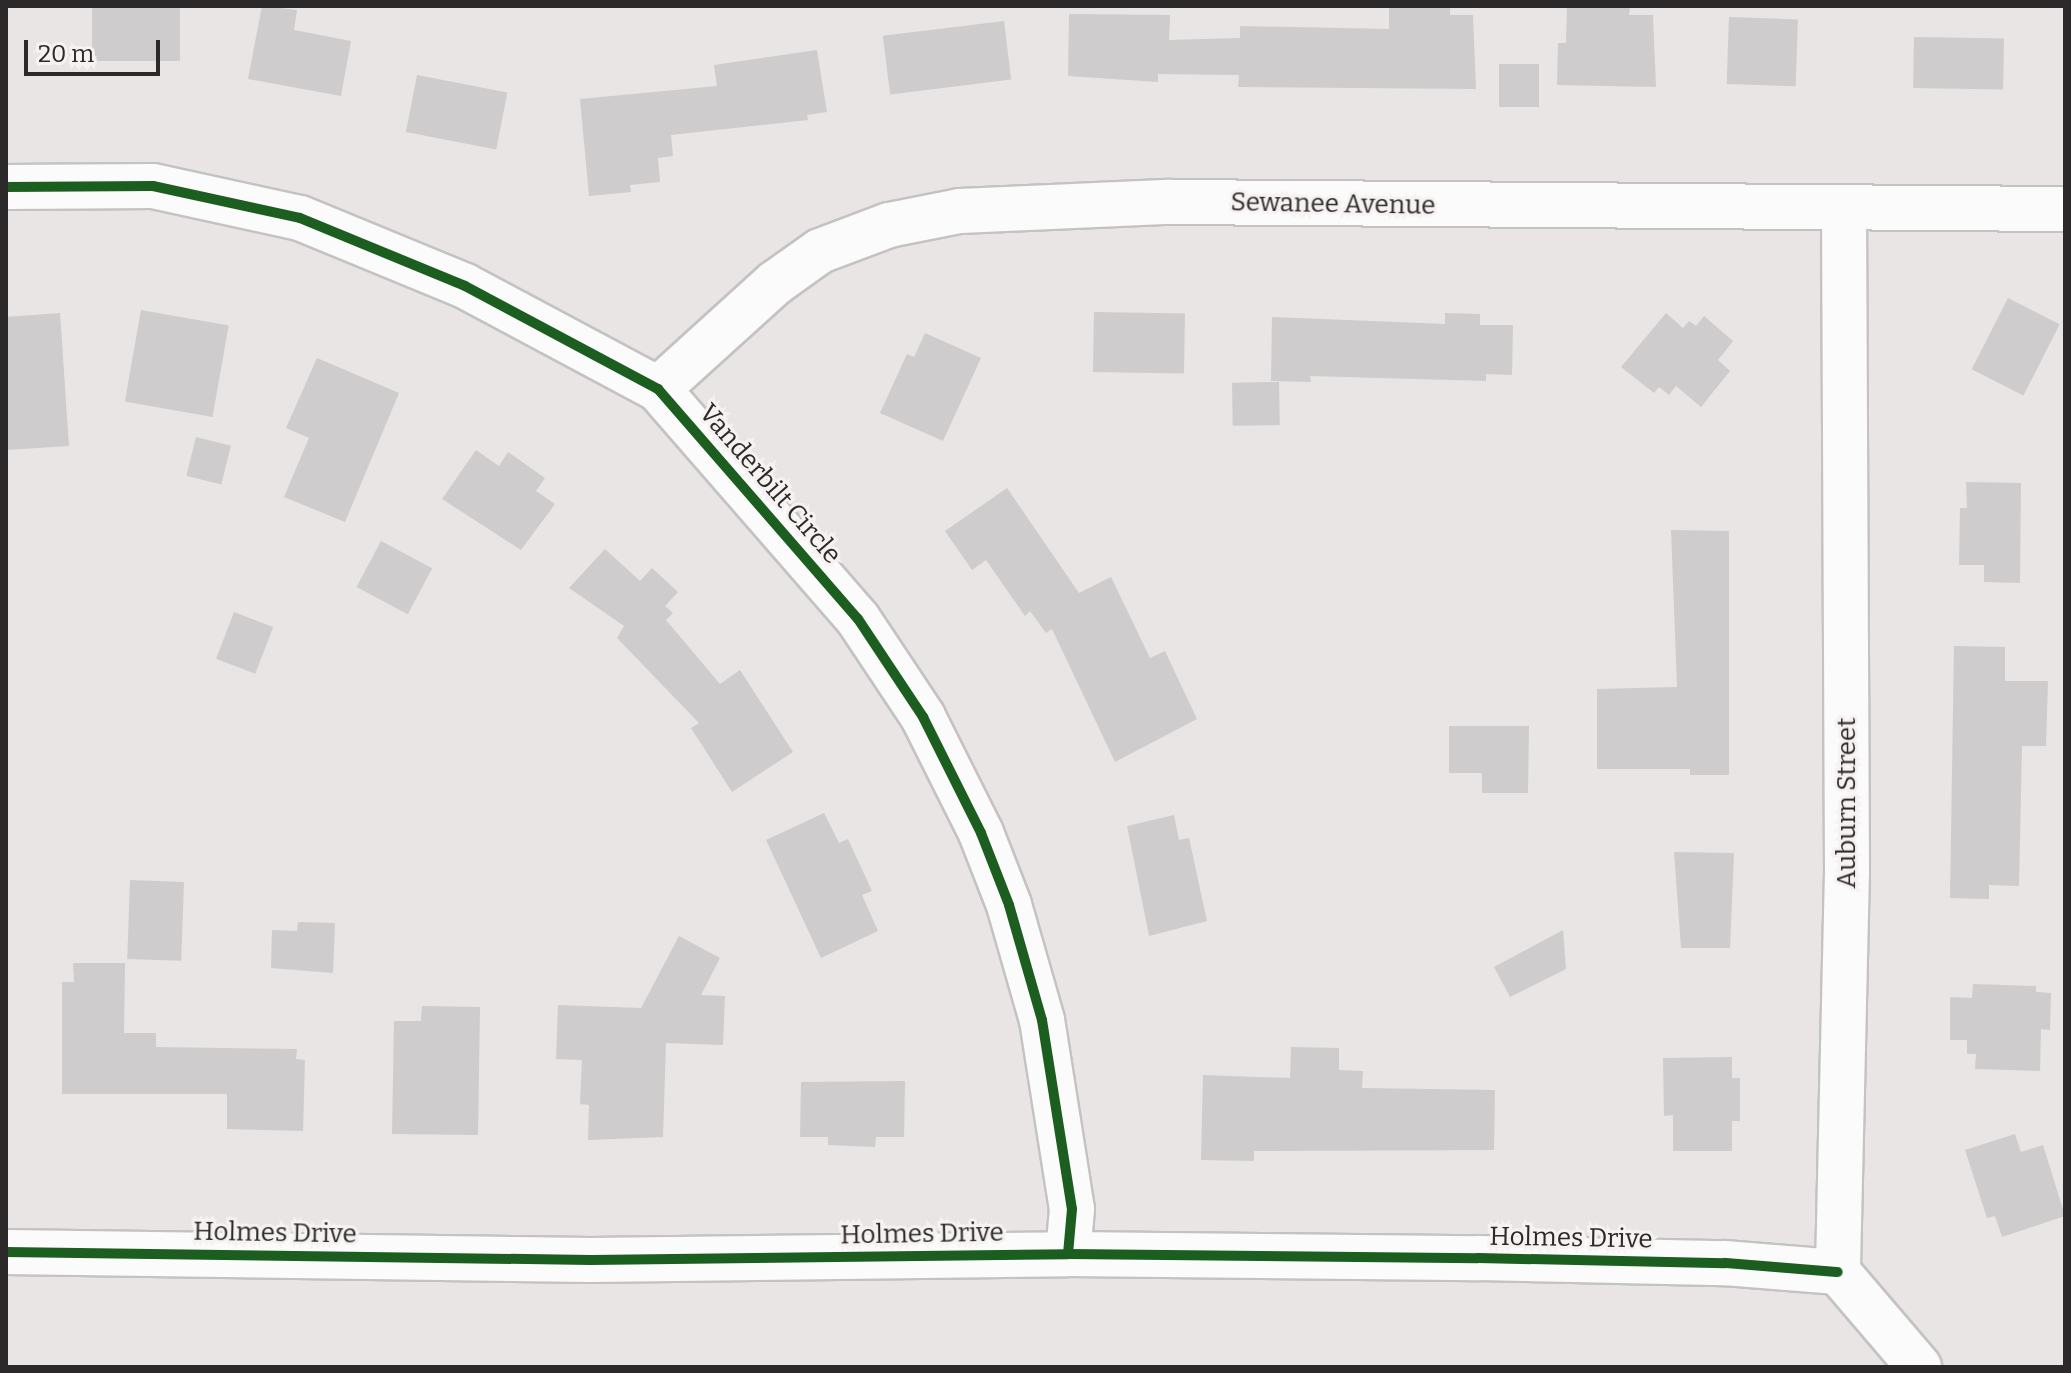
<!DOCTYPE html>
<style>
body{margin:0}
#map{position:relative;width:2071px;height:1373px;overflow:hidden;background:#e8e5e4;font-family:Bitter,serif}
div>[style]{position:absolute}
.building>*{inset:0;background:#cecccc;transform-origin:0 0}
.roads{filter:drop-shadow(2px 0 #c4c2c2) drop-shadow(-2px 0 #c4c2c2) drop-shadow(0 2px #c4c2c2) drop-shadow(0 -2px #c4c2c2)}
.minor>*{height:44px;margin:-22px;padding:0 22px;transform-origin:22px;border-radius:22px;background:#fcfbfb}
.cycleway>*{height:10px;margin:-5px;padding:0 5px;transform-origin:5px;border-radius:5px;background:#1b5e20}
span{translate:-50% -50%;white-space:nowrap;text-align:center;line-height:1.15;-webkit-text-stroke:6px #f6f2f1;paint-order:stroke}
.street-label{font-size:26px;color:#2b2929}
.frame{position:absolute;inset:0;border:8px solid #2b2929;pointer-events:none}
.scale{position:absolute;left:24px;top:40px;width:136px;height:36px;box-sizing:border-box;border:4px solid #2b2929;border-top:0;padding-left:10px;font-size:24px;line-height:28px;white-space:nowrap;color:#2b2929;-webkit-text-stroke:6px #f6f2f1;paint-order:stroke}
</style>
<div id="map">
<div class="building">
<i style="left:92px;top:6px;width:88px;height:55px"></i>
<i style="clip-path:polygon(262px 6px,297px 10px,294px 30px,351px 41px,341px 96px,248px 79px)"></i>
<i style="clip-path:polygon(1389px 6px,1450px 6px,1450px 15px,1473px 15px,1476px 89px,1238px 87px,1239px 75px,1158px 74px,1158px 82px,1068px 76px,1069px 14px,1170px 15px,1169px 40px,1240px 38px,1240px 26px,1389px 29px)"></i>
<i style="clip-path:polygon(1567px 6px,1630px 6px,1629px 15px,1653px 15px,1656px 87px,1557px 85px,1558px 43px,1566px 43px)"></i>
<i style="left:1729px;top:17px;width:69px;height:67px;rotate:2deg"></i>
<i style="left:1004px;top:21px;width:59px;height:122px;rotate:83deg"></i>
<i style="left:1914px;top:37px;width:90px;height:51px;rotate:1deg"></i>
<i style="clip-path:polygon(817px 50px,827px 112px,807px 115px,808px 120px,671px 135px,673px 156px,658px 158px,660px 182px,630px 185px,631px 192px,589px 196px,580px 99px,717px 86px,714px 65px)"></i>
<i style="left:1499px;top:64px;width:40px;height:43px"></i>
<i style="left:417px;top:75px;width:92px;height:58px;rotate:11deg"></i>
<i style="left:2008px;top:298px;width:58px;height:80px;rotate:27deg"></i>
<i style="left:141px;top:310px;width:89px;height:93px;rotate:10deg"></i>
<i style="left:1094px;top:312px;width:91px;height:60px;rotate:1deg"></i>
<i style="clip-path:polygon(60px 313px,69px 446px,6px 450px,6px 317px)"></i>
<i style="clip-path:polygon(1445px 313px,1480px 314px,1480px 325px,1513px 325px,1512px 375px,1486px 374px,1486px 381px,1310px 376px,1311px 382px,1271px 381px,1272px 317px,1445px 324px)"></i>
<i style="clip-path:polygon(1666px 313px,1683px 328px,1689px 321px,1696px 326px,1704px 316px,1733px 341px,1718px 360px,1730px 371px,1701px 407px,1676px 386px,1669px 395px,1659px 387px,1654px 393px,1621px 367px)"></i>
<i style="clip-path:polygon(925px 333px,981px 358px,943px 441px,880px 413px,907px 354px,914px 357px)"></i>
<i style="clip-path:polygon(317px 358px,399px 393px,345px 522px,284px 497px,309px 438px,286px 428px)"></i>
<i style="left:1279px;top:382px;width:43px;height:47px;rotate:89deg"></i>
<i style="left:196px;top:437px;width:36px;height:40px;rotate:14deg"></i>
<i style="clip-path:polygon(476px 450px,499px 466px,508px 452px,545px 478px,536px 491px,555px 504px,521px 550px,442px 499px)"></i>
<i style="clip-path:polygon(1966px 482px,2021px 483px,2020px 583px,1984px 582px,1984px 565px,1959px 565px,1960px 508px,1967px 508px)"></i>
<i style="clip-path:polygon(1007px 488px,1079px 593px,1111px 577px,1150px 658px,1165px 651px,1197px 719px,1115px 762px,1052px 629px,1046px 633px,1030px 611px,1025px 616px,986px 560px,972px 570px,945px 531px)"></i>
<i style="clip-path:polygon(1671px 530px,1729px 531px,1729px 775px,1690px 775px,1690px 769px,1597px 769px,1597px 689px,1677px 687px)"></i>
<i style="left:381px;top:541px;width:58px;height:52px;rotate:28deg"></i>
<i style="clip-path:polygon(605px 549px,640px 581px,652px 568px,678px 592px,665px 606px,673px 613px,666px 620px,720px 684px,740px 670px,793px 752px,732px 792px,691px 728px,699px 723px,617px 638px,624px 626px,569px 588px)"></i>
<i style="left:234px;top:612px;width:42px;height:50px;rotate:21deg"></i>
<i style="clip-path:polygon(1954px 646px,2005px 647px,2005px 681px,2048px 681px,2046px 746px,2022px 746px,2019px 886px,1989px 885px,1989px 899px,1950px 898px)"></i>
<i style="clip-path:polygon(1449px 726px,1529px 726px,1528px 793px,1482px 793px,1482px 773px,1449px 773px)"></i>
<i style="clip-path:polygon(824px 813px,839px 843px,848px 839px,872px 891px,862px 895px,878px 931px,821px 958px,766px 840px)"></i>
<i style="clip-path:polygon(1174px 815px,1179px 840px,1189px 838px,1207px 921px,1149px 936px,1127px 826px)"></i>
<i style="clip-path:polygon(1674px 852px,1734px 853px,1730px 948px,1681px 948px)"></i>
<i style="left:130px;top:880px;width:54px;height:79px;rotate:2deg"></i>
<i style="clip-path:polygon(298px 922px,335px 923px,333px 973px,271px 968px,272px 930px,297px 931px)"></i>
<i style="clip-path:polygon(1563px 930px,1566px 969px,1510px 997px,1494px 967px)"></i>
<i style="clip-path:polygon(679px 936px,720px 958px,701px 995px,725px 996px,723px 1045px,666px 1043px,663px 1137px,588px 1140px,589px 1105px,580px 1104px,582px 1060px,556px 1059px,558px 1005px,641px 1008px)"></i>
<i style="clip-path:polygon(73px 963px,125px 963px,124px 1033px,156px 1033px,156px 1047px,297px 1049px,296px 1059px,305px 1060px,303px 1131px,227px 1129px,227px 1094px,62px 1094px,62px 982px,74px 982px)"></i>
<i style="clip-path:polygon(1973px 984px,2036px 986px,2036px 992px,2051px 993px,2050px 1030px,2041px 1029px,2040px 1071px,1975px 1069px,1976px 1054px,1967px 1054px,1967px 1040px,1950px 1040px,1950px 997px,1972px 998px)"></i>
<i style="clip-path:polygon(422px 1006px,480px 1007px,478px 1135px,392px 1134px,394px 1021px,421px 1021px)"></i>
<i style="clip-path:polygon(1291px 1047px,1339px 1048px,1339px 1070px,1363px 1071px,1362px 1088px,1495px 1090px,1494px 1150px,1254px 1151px,1254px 1161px,1201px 1160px,1203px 1075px,1290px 1078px)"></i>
<i style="clip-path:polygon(1732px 1057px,1732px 1078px,1740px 1078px,1740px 1121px,1732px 1121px,1732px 1151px,1673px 1151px,1673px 1115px,1664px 1116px,1663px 1058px)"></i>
<i style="clip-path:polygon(905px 1081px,904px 1137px,876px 1137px,875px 1147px,828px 1145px,828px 1137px,800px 1137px,801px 1082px)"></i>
<i style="clip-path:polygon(2015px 1134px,2021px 1152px,2043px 1145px,2065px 1216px,2002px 1237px,1995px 1216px,1987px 1218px,1965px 1150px)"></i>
</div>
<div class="roads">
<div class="minor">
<i style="left:6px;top:187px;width:147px;rotate:-0.4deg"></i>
<i style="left:153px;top:186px;width:150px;rotate:12.3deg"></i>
<i style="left:300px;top:218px;width:178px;rotate:22.4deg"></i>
<i style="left:465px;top:286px;width:219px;rotate:28.1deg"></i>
<i style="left:658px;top:389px;width:305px;rotate:49deg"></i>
<i style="left:858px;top:619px;width:118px;rotate:56.4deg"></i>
<i style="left:923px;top:717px;width:130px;rotate:63.4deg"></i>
<i style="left:981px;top:833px;width:77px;rotate:68.7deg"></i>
<i style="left:1009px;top:905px;width:120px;rotate:74deg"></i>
<i style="left:1042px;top:1020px;width:191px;rotate:81deg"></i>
<i style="left:1072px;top:1209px;width:45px;rotate:95.1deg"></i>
<i style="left:1844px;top:210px;width:661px;rotate:89.74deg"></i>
<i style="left:1847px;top:871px;width:401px;rotate:91.3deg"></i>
<i style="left:1838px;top:1272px;width:125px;rotate:49.5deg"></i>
<i style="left:658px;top:389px;width:158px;rotate:-42.2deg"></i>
<i style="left:775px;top:283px;width:55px;rotate:-35.4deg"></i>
<i style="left:820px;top:251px;width:74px;rotate:-20.6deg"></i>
<i style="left:889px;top:225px;width:72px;rotate:-11.2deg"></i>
<i style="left:960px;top:211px;width:210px;rotate:-2.5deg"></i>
<i style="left:1170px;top:202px;width:895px;rotate:0.45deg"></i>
<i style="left:6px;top:1252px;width:585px;rotate:0.78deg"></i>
<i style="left:591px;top:1260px;width:477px;rotate:-0.7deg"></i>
<i style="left:1068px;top:1254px;width:410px;rotate:0.6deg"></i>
<i style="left:1478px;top:1258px;width:247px;rotate:1.2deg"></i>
<i style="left:1725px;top:1263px;width:113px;rotate:4.6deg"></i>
</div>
</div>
<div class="cycleway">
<i style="left:6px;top:187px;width:147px;rotate:-0.4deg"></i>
<i style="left:153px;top:186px;width:150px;rotate:12.3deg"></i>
<i style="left:300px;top:218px;width:178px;rotate:22.4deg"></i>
<i style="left:465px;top:286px;width:219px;rotate:28.1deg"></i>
<i style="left:658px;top:389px;width:305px;rotate:49deg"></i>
<i style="left:858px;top:619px;width:118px;rotate:56.4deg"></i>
<i style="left:923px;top:717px;width:130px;rotate:63.4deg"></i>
<i style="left:981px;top:833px;width:77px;rotate:68.7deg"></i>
<i style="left:1009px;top:905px;width:120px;rotate:74deg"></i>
<i style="left:1042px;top:1020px;width:191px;rotate:81deg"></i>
<i style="left:1072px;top:1209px;width:45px;rotate:95.1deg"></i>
<i style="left:6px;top:1252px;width:585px;rotate:0.78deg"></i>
<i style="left:591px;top:1260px;width:477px;rotate:-0.7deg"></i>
<i style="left:1068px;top:1254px;width:410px;rotate:0.6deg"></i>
<i style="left:1478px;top:1258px;width:247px;rotate:1.2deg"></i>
<i style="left:1725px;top:1263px;width:113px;rotate:4.6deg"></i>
</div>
<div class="street-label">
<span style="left:1333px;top:204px;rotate:1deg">Sewanee Avenue</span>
<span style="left:770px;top:484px;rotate:49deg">Vanderbilt Circle</span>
<span style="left:1847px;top:803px;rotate:-90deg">Auburn Street</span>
<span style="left:275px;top:1233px;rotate:1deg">Holmes Drive</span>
<span style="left:922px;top:1234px;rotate:-1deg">Holmes Drive</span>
<span style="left:1571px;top:1238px;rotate:1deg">Holmes Drive</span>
</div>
<div class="frame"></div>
<div class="scale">20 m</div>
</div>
